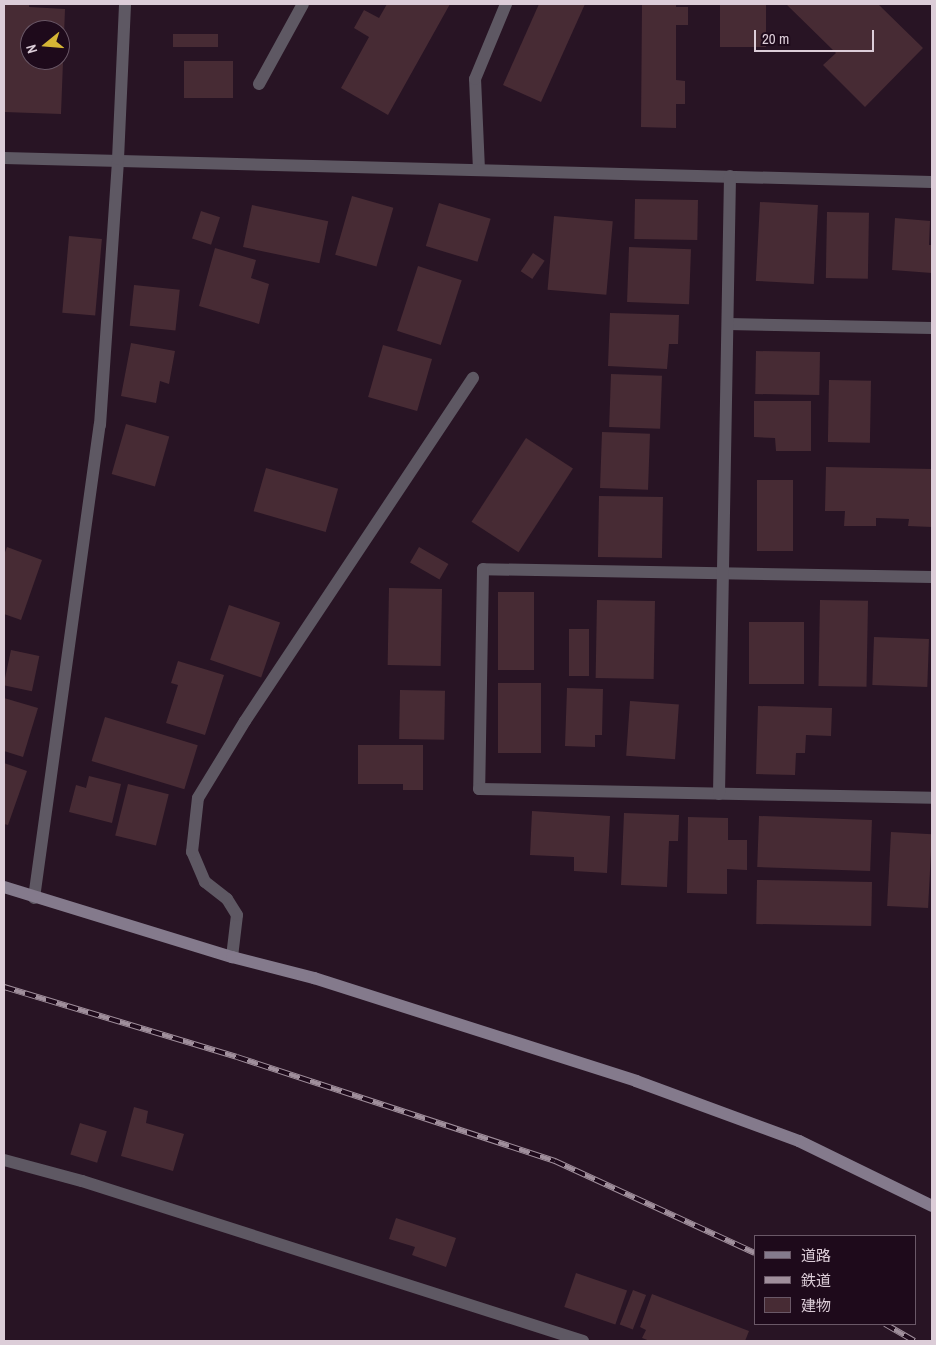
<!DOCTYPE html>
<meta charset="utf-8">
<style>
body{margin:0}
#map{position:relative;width:936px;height:1345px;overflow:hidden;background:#281424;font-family:"Archivo Narrow","Noto Sans JP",sans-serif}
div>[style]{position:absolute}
.building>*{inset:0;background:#472b34;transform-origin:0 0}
.lane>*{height:12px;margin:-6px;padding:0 6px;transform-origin:6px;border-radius:6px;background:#5e5863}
.street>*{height:12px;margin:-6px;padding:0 6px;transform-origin:6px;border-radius:6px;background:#5e5863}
.secondary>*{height:12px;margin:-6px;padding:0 6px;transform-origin:6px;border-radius:6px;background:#847a8c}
.rail>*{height:5.5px;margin-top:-2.75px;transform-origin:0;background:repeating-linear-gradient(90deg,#1e0a1b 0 11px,#a08f9c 0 22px);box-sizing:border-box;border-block:1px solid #a08f9c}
span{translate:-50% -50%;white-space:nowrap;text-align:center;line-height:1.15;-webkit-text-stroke:4px #1e0a1b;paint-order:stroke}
.frame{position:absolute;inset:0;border:5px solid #dccdd8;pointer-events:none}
.legend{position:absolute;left:754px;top:1235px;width:162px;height:90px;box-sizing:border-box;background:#1e0a1b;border:1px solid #6a5867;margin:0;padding:6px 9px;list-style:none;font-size:15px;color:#dccdd8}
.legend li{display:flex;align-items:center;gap:10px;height:25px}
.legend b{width:25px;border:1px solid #6a5867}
.north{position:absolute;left:20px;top:20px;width:50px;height:50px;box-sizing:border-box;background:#1e0a1b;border:1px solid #6a5867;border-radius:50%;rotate:253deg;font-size:14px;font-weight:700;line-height:20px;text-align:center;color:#dccdd8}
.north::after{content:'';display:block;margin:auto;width:18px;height:22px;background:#d5b535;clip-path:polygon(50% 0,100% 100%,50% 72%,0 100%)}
.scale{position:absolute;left:754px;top:30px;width:120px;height:22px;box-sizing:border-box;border:2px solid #dccdd8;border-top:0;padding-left:6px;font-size:15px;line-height:18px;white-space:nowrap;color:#dccdd8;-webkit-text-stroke:4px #1e0a1b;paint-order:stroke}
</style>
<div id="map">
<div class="building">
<i style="clip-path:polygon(evenodd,4px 4px,29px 4px,29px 7px,65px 9px,61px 114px,4px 112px,4px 4px,30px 30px,60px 30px,60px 60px,30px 60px,30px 30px)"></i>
<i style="clip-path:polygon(387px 4px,450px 4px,388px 115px,341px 88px,369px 37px,354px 28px,364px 10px,379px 18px)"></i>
<i style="clip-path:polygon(539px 4px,585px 4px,541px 102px,503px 85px)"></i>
<i style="clip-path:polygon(642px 4px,676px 4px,676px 7px,688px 7px,688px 25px,676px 25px,676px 80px,685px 81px,685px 104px,676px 104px,676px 128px,641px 127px)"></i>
<i style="left:720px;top:4px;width:46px;height:43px"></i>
<i style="clip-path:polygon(786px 4px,878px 4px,923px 48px,865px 107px,823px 65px,836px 53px)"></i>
<i style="left:173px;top:34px;width:45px;height:13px"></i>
<i style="left:184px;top:61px;width:49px;height:37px"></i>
<i style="left:352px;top:196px;width:43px;height:61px;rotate:16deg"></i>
<i style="left:635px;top:199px;width:63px;height:40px;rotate:1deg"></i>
<i style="left:760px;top:202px;width:58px;height:79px;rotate:3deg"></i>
<i style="left:439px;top:203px;width:54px;height:45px;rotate:17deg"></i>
<i style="left:252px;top:205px;width:78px;height:43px;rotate:12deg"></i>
<i style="left:201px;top:211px;width:20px;height:29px;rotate:18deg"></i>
<i style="left:827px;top:212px;width:42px;height:66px;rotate:1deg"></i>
<i style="left:554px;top:216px;width:59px;height:74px;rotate:5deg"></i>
<i style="clip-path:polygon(895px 218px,930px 221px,929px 245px,932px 245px,932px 273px,892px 270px)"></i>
<i style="left:69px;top:236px;width:33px;height:77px;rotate:5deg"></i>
<i style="left:629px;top:247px;width:62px;height:55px;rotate:2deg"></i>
<i style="clip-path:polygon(215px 248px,256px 260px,251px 278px,269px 284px,259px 324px,199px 306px)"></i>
<i style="left:533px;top:253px;width:14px;height:22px;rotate:34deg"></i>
<i style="left:418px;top:266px;width:46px;height:68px;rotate:18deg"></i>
<i style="left:134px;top:285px;width:46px;height:41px;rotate:6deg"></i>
<i style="clip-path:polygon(610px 313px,679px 315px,678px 344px,669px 344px,667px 369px,608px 366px)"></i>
<i style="clip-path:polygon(131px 343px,175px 351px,169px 384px,160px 381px,156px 403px,121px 396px)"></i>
<i style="left:383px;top:345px;width:51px;height:54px;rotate:16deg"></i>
<i style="left:756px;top:351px;width:64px;height:43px;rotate:1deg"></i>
<i style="left:611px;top:374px;width:51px;height:53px;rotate:2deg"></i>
<i style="left:829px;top:380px;width:42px;height:62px;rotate:1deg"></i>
<i style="clip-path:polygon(754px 401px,811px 401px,811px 451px,776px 451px,775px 438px,754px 437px)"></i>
<i style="left:126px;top:424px;width:45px;height:52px;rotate:16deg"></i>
<i style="left:602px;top:432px;width:48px;height:56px;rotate:2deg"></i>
<i style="left:526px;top:438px;width:56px;height:100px;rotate:33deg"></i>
<i style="clip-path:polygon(826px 467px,932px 469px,932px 527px,908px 526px,909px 519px,876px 518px,876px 526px,844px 526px,845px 511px,825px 511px)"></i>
<i style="left:266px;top:468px;width:75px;height:45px;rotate:16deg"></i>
<i style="left:757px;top:480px;width:36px;height:71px"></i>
<i style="left:599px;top:496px;width:64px;height:61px;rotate:1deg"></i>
<i style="clip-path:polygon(7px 547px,42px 560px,21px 620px,4px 614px,4px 555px)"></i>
<i style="left:419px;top:547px;width:34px;height:18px;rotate:30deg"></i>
<i style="left:389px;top:588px;width:53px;height:77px;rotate:1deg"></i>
<i style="left:498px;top:592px;width:36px;height:78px"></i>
<i style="left:597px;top:600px;width:58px;height:78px;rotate:1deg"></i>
<i style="left:820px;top:600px;width:48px;height:86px;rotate:1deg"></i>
<i style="left:229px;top:605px;width:54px;height:58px;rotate:19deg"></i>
<i style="left:749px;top:622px;width:55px;height:62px"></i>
<i style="left:569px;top:629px;width:20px;height:47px"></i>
<i style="left:874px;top:637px;width:55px;height:48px;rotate:2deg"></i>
<i style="left:11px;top:650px;width:29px;height:36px;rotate:12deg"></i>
<i style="clip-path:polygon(178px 661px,224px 675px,205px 735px,166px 723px,178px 685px,171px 683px)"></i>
<i style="left:541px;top:683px;width:70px;height:43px;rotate:90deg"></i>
<i style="clip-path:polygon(567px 688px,603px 689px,602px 735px,595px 735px,595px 747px,565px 746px)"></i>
<i style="left:400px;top:690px;width:45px;height:49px;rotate:1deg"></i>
<i style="clip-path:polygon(4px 698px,38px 708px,23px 757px,4px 751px)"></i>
<i style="left:630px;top:701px;width:49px;height:55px;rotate:4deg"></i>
<i style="clip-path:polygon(758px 706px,832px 708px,831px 736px,806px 735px,805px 753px,796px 753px,795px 775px,756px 774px)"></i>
<i style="left:105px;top:717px;width:97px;height:46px;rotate:17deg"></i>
<i style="clip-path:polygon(358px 745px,423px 745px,423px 790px,403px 790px,403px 784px,358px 784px)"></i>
<i style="clip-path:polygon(4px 763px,27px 771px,8px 825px,4px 824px)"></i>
<i style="clip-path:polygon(89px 776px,121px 784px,112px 823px,69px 812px,76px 785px,86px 788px)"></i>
<i style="left:128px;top:784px;width:42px;height:53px;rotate:14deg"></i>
<i style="clip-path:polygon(532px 811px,610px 816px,607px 873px,574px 871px,574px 857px,530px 855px)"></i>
<i style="clip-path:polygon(624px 813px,679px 815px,678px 841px,669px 841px,667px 887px,621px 885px)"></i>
<i style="left:759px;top:816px;width:113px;height:51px;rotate:2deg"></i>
<i style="clip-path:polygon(688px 817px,728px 818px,728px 840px,747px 840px,747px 870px,727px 869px,727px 894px,687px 893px)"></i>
<i style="left:891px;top:832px;width:41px;height:74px;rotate:3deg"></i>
<i style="left:757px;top:880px;width:115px;height:44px;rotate:1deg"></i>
<i style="clip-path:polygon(134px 1107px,148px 1111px,146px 1123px,184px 1134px,173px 1171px,121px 1156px)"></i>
<i style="left:80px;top:1123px;width:28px;height:33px;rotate:17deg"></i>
<i style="clip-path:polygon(396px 1218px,456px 1238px,446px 1267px,412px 1255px,415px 1247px,389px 1239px)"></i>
<i style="left:576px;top:1273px;width:54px;height:36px;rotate:19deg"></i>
<i style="left:633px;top:1290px;width:14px;height:37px;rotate:21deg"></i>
<i style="clip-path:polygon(652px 1294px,749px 1331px,745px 1341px,650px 1341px,642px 1338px,646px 1330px,640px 1327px)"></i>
</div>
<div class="lane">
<i style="left:259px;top:84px;width:91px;rotate:-61.2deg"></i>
<i style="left:479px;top:170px;width:91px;rotate:-92.5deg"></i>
<i style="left:475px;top:79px;width:81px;rotate:-67.5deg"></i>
<i style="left:232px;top:957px;width:42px;rotate:-83.2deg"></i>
<i style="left:237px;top:915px;width:19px;rotate:-122deg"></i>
<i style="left:227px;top:899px;width:28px;rotate:-142deg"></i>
<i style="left:205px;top:882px;width:33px;rotate:-113deg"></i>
<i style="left:192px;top:852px;width:54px;rotate:-83.7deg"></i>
<i style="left:198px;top:798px;width:90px;rotate:-58.6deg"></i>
<i style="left:245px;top:721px;width:412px;rotate:-56.4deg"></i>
</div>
<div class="street">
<i style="left:4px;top:158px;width:928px;rotate:1.48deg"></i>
<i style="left:728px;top:324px;width:204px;rotate:1.1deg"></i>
<i style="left:932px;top:577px;width:449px;rotate:-179deg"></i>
<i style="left:483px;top:569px;width:220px;rotate:91deg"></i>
<i style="left:479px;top:789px;width:453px;rotate:1.1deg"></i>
<i style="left:719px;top:794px;width:618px;rotate:-88.98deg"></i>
<i style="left:34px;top:898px;width:478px;rotate:-82.1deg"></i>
<i style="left:100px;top:425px;width:267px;rotate:-86.1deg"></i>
<i style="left:118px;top:159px;width:155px;rotate:-87.4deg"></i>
<i style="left:4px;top:1160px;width:81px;rotate:15.1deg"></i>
<i style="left:82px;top:1181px;width:526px;rotate:17.71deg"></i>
</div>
<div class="secondary">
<i style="left:4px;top:887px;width:239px;rotate:17.1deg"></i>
<i style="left:232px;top:957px;width:85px;rotate:14.4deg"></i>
<i style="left:314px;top:978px;width:338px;rotate:17.7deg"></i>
<i style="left:636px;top:1081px;width:174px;rotate:20.2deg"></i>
<i style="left:799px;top:1141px;width:148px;rotate:26deg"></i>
</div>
<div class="rail">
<i style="left:4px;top:987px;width:243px;rotate:16.7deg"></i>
<i style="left:237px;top:1057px;width:335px;rotate:18.1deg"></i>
<i style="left:555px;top:1161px;width:220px;rotate:24.7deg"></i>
<i style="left:885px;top:1324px;width:34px;rotate:30deg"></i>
</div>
<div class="frame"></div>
<ul class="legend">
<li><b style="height:6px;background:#847a8c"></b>道路</li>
<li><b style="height:6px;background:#a08f9c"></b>鉄道</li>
<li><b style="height:14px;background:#472b34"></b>建物</li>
</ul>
<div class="north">N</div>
<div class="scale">20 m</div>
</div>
